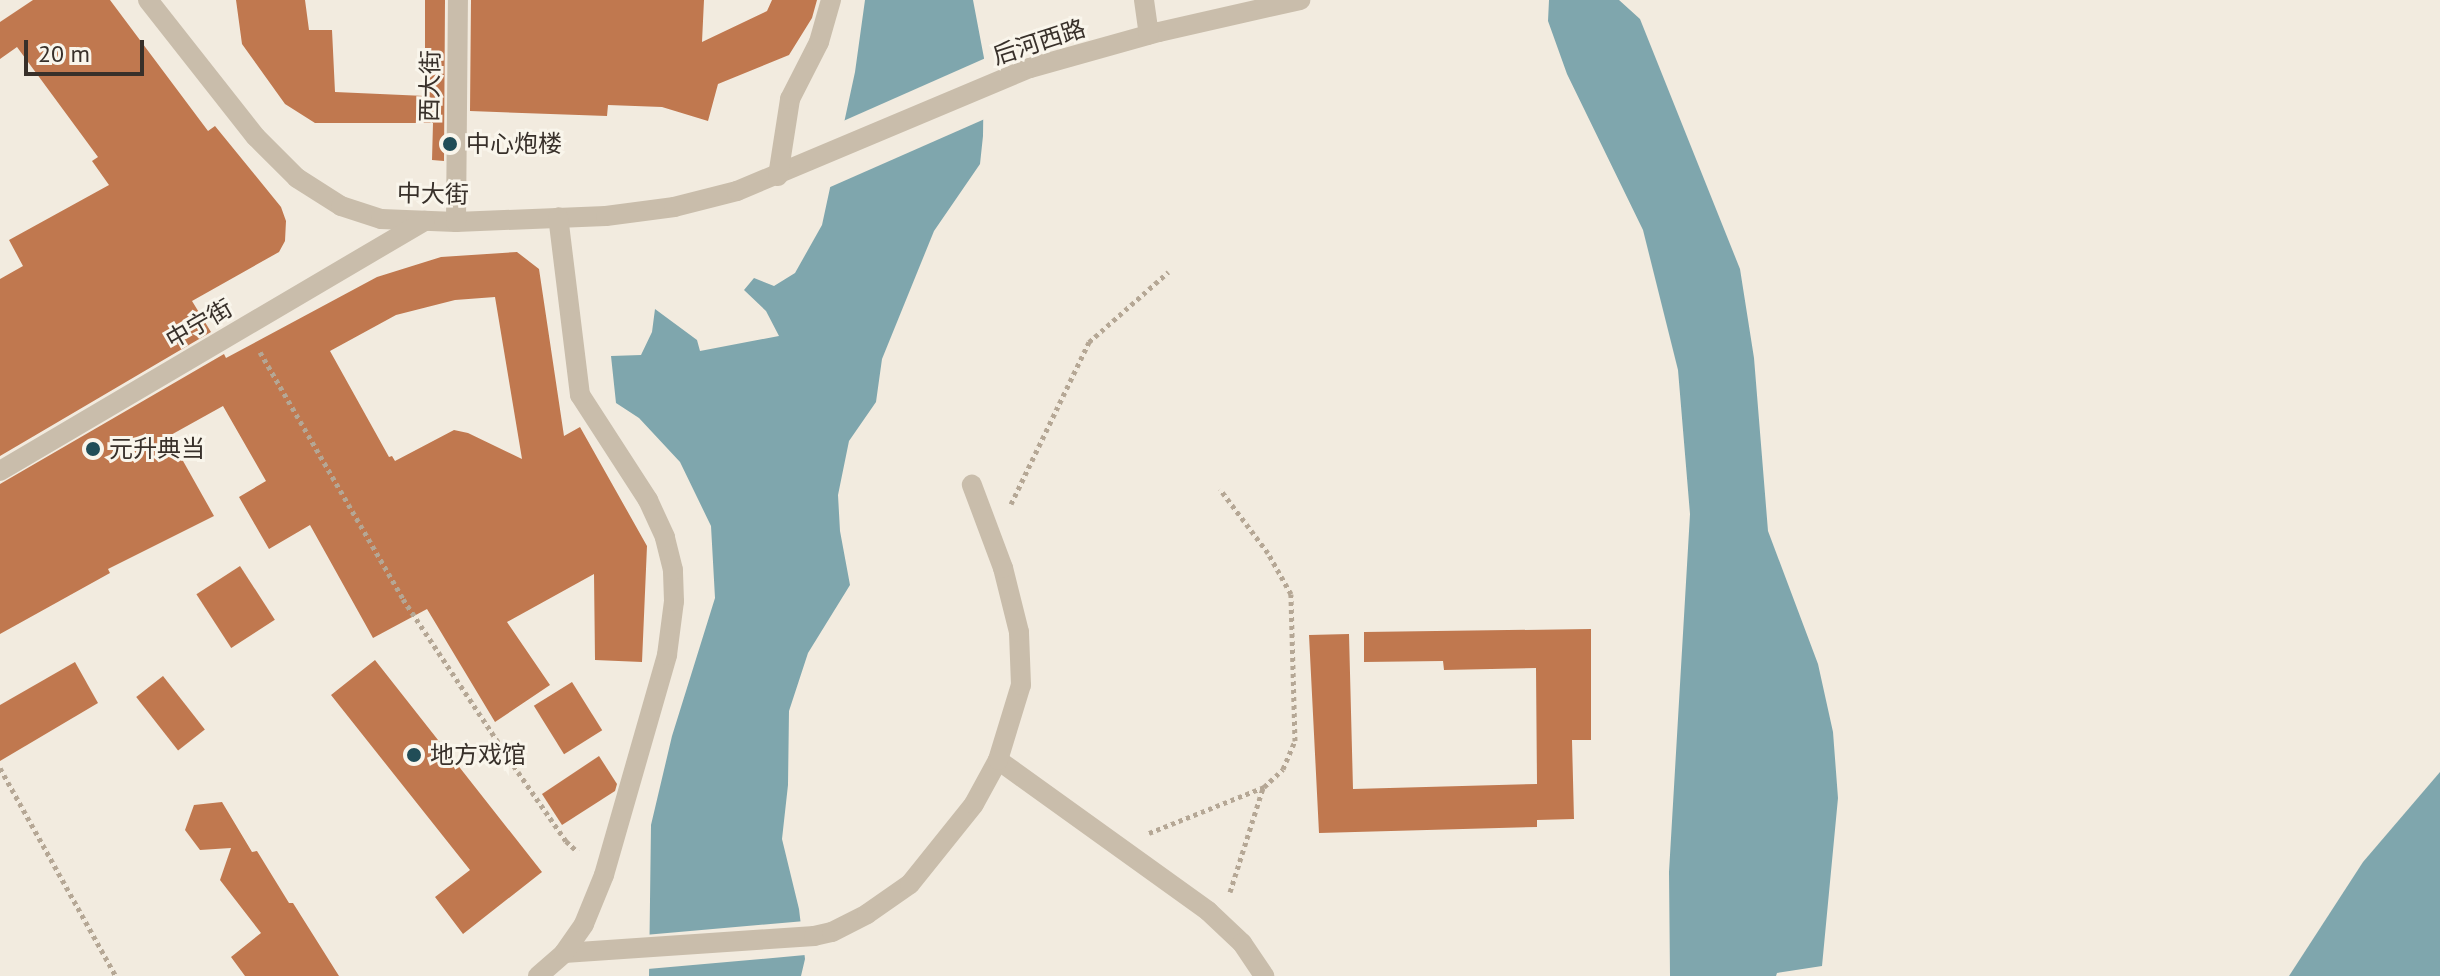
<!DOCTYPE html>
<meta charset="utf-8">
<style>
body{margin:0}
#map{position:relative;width:2440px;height:976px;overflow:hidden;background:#f2ebdf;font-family:"PT Sans","Noto Sans SC",sans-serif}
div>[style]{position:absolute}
.water>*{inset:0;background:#7fa6ad}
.pier>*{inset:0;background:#f2ebdf;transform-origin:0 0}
.building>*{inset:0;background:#c0784f;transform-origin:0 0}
.path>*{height:5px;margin-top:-2.5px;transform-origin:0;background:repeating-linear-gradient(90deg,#b5a795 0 4px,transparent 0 8px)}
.minor>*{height:20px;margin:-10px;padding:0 10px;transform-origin:10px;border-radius:10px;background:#c9bdab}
.dots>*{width:22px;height:22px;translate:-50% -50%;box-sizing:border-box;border:4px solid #f9f5eb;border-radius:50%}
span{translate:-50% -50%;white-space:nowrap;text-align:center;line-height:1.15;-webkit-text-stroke:6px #f9f5eb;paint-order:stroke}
.street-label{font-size:24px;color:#38302a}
.poi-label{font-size:24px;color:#38302a}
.left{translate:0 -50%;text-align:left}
.scale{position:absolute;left:24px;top:40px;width:120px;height:36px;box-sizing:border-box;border:4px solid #38302a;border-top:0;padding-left:10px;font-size:24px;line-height:28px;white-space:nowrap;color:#38302a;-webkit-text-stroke:6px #f9f5eb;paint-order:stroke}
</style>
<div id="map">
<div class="water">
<i style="clip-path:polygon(865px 0,973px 0,984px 58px,983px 136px,980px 164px,934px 231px,882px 359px,876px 402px,849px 441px,838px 495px,840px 531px,850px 585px,808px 653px,789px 711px,788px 785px,782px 839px,799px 909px,805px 959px,801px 976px,649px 976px,651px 825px,672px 736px,715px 598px,711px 526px,680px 462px,639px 418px,616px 403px,611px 356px,641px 355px,652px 332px,655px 309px,697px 340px,700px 351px,779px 336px,766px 311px,744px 290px,754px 278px,774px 286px,795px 273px,822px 225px,855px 72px)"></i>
<i style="clip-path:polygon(1549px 0,1619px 0,1640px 19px,1740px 269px,1754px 358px,1768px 531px,1818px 664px,1833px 732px,1838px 798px,1822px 966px,1777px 973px,1776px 976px,1670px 976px,1669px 872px,1690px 514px,1678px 370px,1643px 230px,1567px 74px,1548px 21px)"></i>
<i style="clip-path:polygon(2440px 772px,2440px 976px,2289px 976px,2363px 862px)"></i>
</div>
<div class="pier">
<i style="clip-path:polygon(988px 57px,987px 118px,828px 188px,841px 122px)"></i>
<i style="left:805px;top:921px;width:34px;height:161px;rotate:85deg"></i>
</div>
<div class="building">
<i style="clip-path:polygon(33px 0,110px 0,208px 131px,215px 126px,281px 207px,286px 221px,285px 241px,279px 252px,192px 301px,211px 332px,0 456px,0 279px,23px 266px,9px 240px,109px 185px,92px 161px,98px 157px,17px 47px,0 59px,0 22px)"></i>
<i style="clip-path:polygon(236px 0,305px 0,309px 30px,332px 30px,335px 92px,425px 96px,425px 0,445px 0,444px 161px,432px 160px,433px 123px,315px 123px,285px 104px,242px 44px)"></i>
<i style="clip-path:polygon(471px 0,704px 0,702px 42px,767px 11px,772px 0,817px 0,812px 18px,789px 55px,718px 84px,708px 121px,662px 107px,608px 105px,607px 116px,470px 111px)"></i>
<i style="clip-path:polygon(evenodd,517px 252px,539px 269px,564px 436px,580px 427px,647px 546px,642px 662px,595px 660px,594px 574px,507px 622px,550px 685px,495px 722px,427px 609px,373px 638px,310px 525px,269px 549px,239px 497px,266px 481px,223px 406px,169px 436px,214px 516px,108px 569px,110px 573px,0 634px,0 484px,224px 354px,226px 358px,377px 277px,441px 257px,517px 252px,495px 297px,522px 459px,468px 433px,454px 430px,395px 461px,392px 456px,389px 457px,330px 351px,396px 315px,455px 300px,495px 297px)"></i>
<i style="left:240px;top:566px;width:64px;height:52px;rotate:57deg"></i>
<i style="clip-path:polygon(1591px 629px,1591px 740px,1572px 740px,1574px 819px,1537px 820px,1537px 827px,1319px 833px,1309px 635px,1349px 634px,1353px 789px,1537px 784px,1536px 668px,1444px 670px,1443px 661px,1364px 662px,1364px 632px)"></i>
<i style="clip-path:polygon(375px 660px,542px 872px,463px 934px,435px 897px,470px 870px,331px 695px)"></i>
<i style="clip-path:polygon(75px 662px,98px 703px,0 761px,0 705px)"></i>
<i style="left:163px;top:676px;width:68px;height:34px;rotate:52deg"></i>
<i style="left:572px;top:682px;width:57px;height:45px;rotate:58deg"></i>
<i style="clip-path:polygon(599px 756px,617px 784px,615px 791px,562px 825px,542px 794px)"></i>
<i style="clip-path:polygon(222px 802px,252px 852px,257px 851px,289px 903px,293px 903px,339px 976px,245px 976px,231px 957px,261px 933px,220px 880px,231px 848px,200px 850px,185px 830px,194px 805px)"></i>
</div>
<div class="path">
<i style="left:260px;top:352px;width:285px;rotate:59.9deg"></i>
<i style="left:403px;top:599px;width:208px;rotate:56.4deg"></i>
<i style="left:518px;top:772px;width:84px;rotate:55.2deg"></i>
<i style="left:566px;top:841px;width:16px;rotate:43deg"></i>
<i style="left:1011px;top:504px;width:180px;rotate:-64.3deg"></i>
<i style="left:1089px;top:342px;width:106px;rotate:-41.5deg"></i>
<i style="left:0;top:768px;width:238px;rotate:60.9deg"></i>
<i style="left:1149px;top:833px;width:124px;rotate:-21.8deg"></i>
<i style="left:1264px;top:787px;width:26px;rotate:-43deg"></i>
<i style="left:1283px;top:769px;width:30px;rotate:-67deg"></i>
<i style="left:1295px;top:741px;width:147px;rotate:-91.6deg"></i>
<i style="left:1291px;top:594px;width:47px;rotate:-119.3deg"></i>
<i style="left:1268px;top:553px;width:80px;rotate:-126.9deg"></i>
<i style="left:1230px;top:892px;width:109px;rotate:-72.4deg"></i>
</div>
<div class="minor">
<i style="left:148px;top:0;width:174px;rotate:51.8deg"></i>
<i style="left:256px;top:137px;width:58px;rotate:45deg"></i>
<i style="left:297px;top:178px;width:52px;rotate:32.5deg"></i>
<i style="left:341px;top:206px;width:42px;rotate:18deg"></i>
<i style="left:381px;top:219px;width:75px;rotate:2.3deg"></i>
<i style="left:456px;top:222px;width:150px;rotate:-2.3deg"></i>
<i style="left:606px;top:216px;width:69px;rotate:-7.5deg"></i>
<i style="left:674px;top:207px;width:65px;rotate:-14.3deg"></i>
<i style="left:737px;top:191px;width:318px;rotate:-22.8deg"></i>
<i style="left:1030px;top:68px;width:134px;rotate:-15.6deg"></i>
<i style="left:1159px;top:32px;width:145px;rotate:-12.8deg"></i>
<i style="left:1144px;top:0;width:35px;rotate:82deg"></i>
<i style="left:778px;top:176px;width:78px;rotate:-81.1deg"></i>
<i style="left:790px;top:99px;width:64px;rotate:-63deg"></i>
<i style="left:819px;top:42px;width:44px;rotate:-74.1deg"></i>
<i style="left:456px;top:222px;width:222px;rotate:-89.5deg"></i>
<i style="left:0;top:471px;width:493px;rotate:-30.5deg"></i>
<i style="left:998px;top:760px;width:259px;rotate:35.7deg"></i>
<i style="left:1208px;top:911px;width:47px;rotate:43.3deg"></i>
<i style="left:1242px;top:943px;width:40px;rotate:56deg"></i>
<i style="left:564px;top:953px;width:251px;rotate:-3.9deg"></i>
<i style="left:814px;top:936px;width:18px;rotate:-13deg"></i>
<i style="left:832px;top:932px;width:39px;rotate:-27deg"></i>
<i style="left:867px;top:914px;width:52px;rotate:-34.9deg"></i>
<i style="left:910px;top:884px;width:102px;rotate:-51.3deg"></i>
<i style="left:974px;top:804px;width:50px;rotate:-61.4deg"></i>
<i style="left:998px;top:760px;width:78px;rotate:-73deg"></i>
<i style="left:1021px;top:685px;width:53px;rotate:-92.2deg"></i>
<i style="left:1019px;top:632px;width:66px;rotate:-104deg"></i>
<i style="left:1003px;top:568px;width:89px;rotate:-110.5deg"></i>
<i style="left:538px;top:976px;width:35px;rotate:-41deg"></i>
<i style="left:564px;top:953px;width:35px;rotate:-55deg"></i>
<i style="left:584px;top:924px;width:53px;rotate:-67.8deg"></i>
<i style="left:604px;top:875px;width:229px;rotate:-74deg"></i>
<i style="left:667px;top:655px;width:54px;rotate:-82.6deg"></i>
<i style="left:674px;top:601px;width:31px;rotate:-92deg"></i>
<i style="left:673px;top:570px;width:34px;rotate:-104deg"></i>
<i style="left:665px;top:537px;width:41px;rotate:-114.7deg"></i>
<i style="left:648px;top:500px;width:125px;rotate:-122.9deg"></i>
<i style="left:580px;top:395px;width:179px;rotate:-97deg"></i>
</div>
<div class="dots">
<i style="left:450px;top:144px;background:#214d57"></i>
<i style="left:93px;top:449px;background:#214d57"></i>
<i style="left:414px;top:755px;background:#214d57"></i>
</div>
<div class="street-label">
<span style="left:1039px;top:42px;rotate:-18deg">后河西路</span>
<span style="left:430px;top:86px;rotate:-89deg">西大街</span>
<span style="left:433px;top:194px;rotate:1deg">中大街</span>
<span style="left:199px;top:324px;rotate:-30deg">中宁街</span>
</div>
<div class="poi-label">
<span class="left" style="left:466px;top:144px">中心炮楼</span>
<span class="left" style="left:109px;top:449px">元升典当</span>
<span class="left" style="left:430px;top:755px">地方戏馆</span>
</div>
<div class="scale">20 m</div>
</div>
